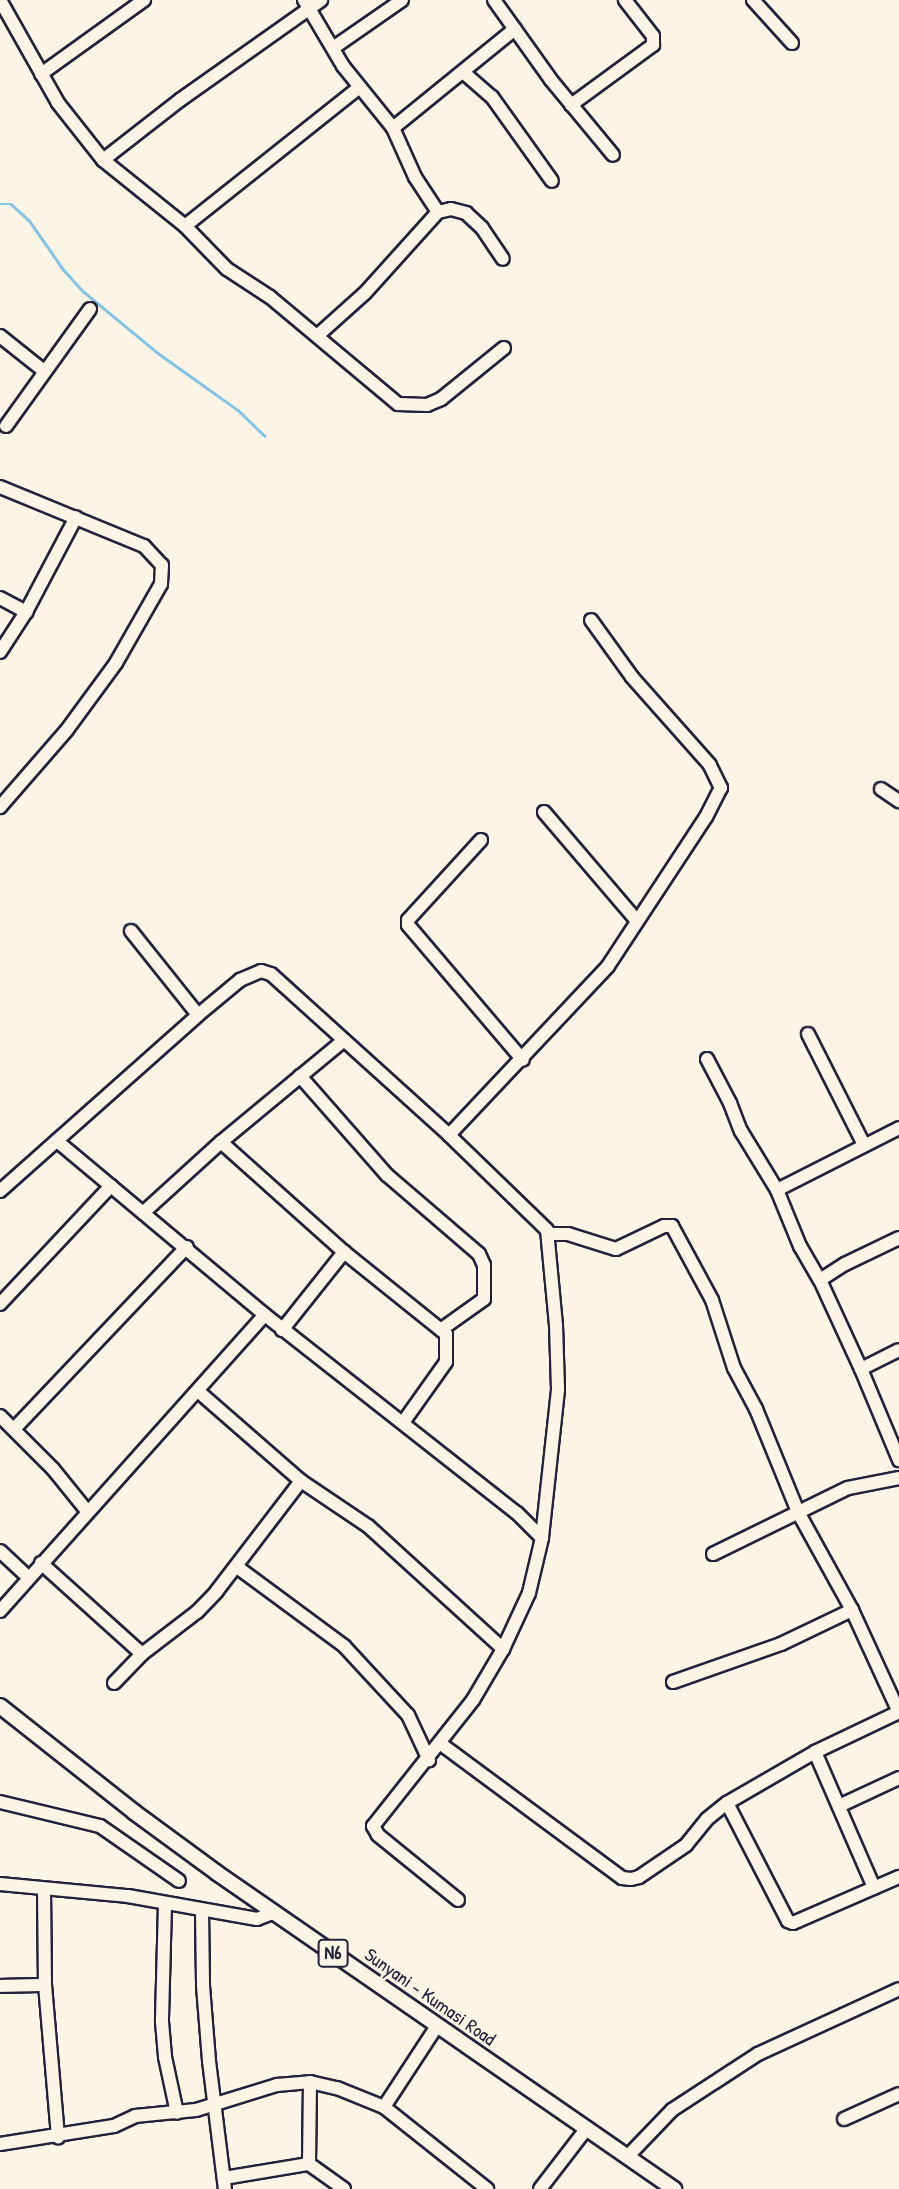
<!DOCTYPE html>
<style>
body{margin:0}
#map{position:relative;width:899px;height:2189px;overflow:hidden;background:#fcf5e5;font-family:"Patrick Hand",sans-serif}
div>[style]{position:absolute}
.stream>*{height:2.5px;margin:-1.25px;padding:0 1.25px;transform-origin:1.25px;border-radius:1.25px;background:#83c4e4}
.roads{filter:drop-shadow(2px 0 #22223b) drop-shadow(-2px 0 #22223b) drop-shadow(0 2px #22223b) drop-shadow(0 -2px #22223b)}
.minor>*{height:12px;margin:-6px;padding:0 6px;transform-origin:6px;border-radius:6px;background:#fcf5e5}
.major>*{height:14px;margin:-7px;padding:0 7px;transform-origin:7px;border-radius:7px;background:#fcf5e5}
span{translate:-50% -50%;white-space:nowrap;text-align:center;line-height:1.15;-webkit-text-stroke:5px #fcf5e5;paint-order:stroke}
.shield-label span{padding:2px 5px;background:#fcf5e5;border:2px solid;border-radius:5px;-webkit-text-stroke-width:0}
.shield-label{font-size:18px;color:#22223b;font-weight:700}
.street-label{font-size:19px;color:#22223b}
</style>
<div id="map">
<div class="stream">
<i style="left:0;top:204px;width:11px"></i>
<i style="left:11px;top:204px;width:24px;rotate:42deg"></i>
<i style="left:29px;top:220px;width:60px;rotate:55.2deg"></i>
<i style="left:63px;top:269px;width:31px;rotate:48deg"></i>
<i style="left:84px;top:292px;width:96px;rotate:39.5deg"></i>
<i style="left:158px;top:353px;width:98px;rotate:35.5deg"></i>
<i style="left:238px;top:410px;width:37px;rotate:44deg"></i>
</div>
<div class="roads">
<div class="minor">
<i style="left:0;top:0;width:118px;rotate:60.6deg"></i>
<i style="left:58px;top:103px;width:73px;rotate:51.7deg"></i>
<i style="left:103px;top:160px;width:105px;rotate:38.8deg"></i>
<i style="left:185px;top:226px;width:60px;rotate:45.7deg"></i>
<i style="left:227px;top:269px;width:51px;rotate:33.1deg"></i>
<i style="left:270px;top:297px;width:167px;rotate:39.9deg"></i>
<i style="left:398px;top:404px;width:29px;rotate:2deg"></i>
<i style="left:427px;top:405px;width:15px;rotate:-23deg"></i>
<i style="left:441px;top:399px;width:81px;rotate:-39deg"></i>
<i style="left:304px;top:0;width:77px;rotate:59.4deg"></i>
<i style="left:343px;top:66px;width:80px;rotate:51.1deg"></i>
<i style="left:393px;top:128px;width:54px;rotate:65.8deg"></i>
<i style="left:415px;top:177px;width:42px;rotate:56.7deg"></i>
<i style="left:494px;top:0;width:98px;rotate:54.5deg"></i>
<i style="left:551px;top:80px;width:97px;rotate:50.4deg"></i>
<i style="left:753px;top:0;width:58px;rotate:47.8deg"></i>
<i style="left:333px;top:48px;width:84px;rotate:-34.8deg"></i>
<i style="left:463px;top:72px;width:38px;rotate:41deg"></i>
<i style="left:492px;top:97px;width:103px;rotate:54.5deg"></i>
<i style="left:41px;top:74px;width:127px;rotate:-35.7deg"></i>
<i style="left:571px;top:105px;width:102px;rotate:-36.2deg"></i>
<i style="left:653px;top:45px;width:9px;rotate:-90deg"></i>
<i style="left:653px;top:36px;width:46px;rotate:-127.9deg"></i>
<i style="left:393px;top:128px;width:157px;rotate:-39.1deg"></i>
<i style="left:103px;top:160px;width:98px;rotate:-37.9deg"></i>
<i style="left:180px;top:100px;width:173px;rotate:-35.3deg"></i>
<i style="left:185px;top:226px;width:223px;rotate:-38.5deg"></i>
<i style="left:0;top:336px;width:56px;rotate:38.5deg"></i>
<i style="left:317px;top:336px;width:64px;rotate:-41.9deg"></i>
<i style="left:365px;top:293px;width:109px;rotate:-48deg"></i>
<i style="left:438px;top:212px;width:13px;rotate:-13deg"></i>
<i style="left:451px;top:209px;width:16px;rotate:15deg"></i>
<i style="left:466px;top:213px;width:22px;rotate:43deg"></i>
<i style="left:482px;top:228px;width:37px;rotate:56deg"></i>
<i style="left:6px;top:426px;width:144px;rotate:-54.3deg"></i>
<i style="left:0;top:487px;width:156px;rotate:22.3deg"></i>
<i style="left:144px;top:546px;width:26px;rotate:47deg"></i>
<i style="left:162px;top:565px;width:19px;rotate:93deg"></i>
<i style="left:161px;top:584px;width:91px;rotate:119.7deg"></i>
<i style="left:116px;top:663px;width:84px;rotate:126.3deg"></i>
<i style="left:66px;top:731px;width:101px;rotate:131deg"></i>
<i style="left:0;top:598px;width:30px;rotate:28deg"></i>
<i style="left:0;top:652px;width:48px;rotate:-57deg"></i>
<i style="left:26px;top:612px;width:107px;rotate:-62.2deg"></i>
<i style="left:881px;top:789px;width:22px;rotate:34deg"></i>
<i style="left:544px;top:812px;width:143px;rotate:49.5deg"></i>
<i style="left:481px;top:840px;width:108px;rotate:132.4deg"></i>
<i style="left:408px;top:920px;width:5px;rotate:90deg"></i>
<i style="left:408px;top:925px;width:177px;rotate:49.6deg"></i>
<i style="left:131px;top:931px;width:107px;rotate:51.4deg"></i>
<i style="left:808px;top:1034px;width:124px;rotate:63.2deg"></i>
<i style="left:707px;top:1059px;width:50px;rotate:62.4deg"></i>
<i style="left:730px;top:1103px;width:30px;rotate:69deg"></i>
<i style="left:741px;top:1131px;width:69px;rotate:58.6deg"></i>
<i style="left:777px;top:1190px;width:61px;rotate:67.7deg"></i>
<i style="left:800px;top:1246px;width:39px;rotate:60deg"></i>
<i style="left:820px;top:1280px;width:98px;rotate:65.3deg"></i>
<i style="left:861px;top:1369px;width:99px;rotate:67.3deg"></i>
<i style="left:300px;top:1076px;width:132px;rotate:48.7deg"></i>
<i style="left:387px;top:1175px;width:121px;rotate:40.7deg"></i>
<i style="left:479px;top:1254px;width:12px;rotate:66deg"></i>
<i style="left:484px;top:1265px;width:34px;rotate:90deg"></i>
<i style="left:484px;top:1299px;width:52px;rotate:144.5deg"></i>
<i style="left:449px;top:1135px;width:232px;rotate:-46.7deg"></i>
<i style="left:608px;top:966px;width:178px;rotate:-56.7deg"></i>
<i style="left:706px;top:817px;width:33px;rotate:-63deg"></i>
<i style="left:721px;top:788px;width:25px;rotate:-116deg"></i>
<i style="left:710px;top:765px;width:118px;rotate:-131.6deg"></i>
<i style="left:632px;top:677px;width:70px;rotate:-125.7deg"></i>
<i style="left:57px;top:1141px;width:271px;rotate:39.9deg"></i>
<i style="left:265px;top:1315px;width:320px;rotate:38.2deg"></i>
<i style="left:517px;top:1513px;width:35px;rotate:45deg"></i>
<i style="left:221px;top:1142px;width:165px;rotate:41.8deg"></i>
<i style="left:344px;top:1252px;width:131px;rotate:38.8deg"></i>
<i style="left:446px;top:1334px;width:28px;rotate:90deg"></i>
<i style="left:446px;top:1362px;width:72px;rotate:125.4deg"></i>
<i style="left:777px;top:1190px;width:137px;rotate:-26.9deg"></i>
<i style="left:0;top:1191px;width:265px;rotate:-41.6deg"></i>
<i style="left:198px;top:1015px;width:55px;rotate:-39.8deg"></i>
<i style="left:240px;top:980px;width:23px;rotate:-23deg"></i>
<i style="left:261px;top:971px;width:10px;rotate:17deg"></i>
<i style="left:271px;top:974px;width:240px;rotate:42.1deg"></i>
<i style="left:449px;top:1135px;width:136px;rotate:44.1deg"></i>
<i style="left:547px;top:1230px;width:95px;rotate:84.6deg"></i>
<i style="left:556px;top:1325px;width:65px;rotate:88.2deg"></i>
<i style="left:558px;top:1390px;width:149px;rotate:96.2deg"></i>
<i style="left:542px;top:1538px;width:57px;rotate:103.3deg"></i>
<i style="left:529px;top:1593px;width:62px;rotate:114.9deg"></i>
<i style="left:503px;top:1649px;width:59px;rotate:120.5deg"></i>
<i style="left:473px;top:1700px;width:161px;rotate:128.4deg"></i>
<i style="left:373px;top:1826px;width:10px;rotate:61deg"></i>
<i style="left:378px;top:1835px;width:103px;rotate:39.1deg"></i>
<i style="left:144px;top:1212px;width:104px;rotate:-42.3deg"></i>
<i style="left:221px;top:1142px;width:158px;rotate:-39.6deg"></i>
<i style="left:548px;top:1234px;width:20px"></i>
<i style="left:568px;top:1234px;width:50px;rotate:17.4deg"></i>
<i style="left:616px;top:1249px;width:53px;rotate:-25.6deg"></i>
<i style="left:664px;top:1226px;width:8px"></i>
<i style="left:672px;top:1226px;width:84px;rotate:61.6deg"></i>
<i style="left:712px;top:1300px;width:71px;rotate:72.1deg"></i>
<i style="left:734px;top:1368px;width:47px;rotate:61.8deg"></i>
<i style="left:756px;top:1409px;width:111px;rotate:67.8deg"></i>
<i style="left:798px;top:1512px;width:112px;rotate:61.1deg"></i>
<i style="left:852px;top:1610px;width:112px;rotate:65.3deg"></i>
<i style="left:820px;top:1280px;width:30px;rotate:-33deg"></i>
<i style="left:845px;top:1264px;width:60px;rotate:-25.7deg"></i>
<i style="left:0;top:1304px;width:162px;rotate:-46.8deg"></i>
<i style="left:282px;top:1330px;width:100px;rotate:-51.5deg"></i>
<i style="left:861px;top:1369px;width:42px;rotate:-26.6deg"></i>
<i style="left:199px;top:1392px;width:135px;rotate:41.1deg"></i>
<i style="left:301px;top:1481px;width:81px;rotate:33.9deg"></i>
<i style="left:368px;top:1526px;width:183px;rotate:42.3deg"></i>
<i style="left:0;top:1416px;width:75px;rotate:45deg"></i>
<i style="left:53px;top:1469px;width:54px;rotate:51deg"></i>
<i style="left:14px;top:1429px;width:251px;rotate:-46.5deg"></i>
<i style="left:0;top:1551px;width:38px;rotate:43deg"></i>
<i style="left:713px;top:1554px;width:150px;rotate:-26.1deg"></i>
<i style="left:848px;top:1488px;width:52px;rotate:-11.1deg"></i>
<i style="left:41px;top:1563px;width:136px;rotate:42deg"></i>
<i style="left:237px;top:1567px;width:133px;rotate:36.4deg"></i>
<i style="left:344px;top:1646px;width:94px;rotate:47.2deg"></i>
<i style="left:408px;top:1715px;width:50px;rotate:65deg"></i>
<i style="left:0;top:1611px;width:397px;rotate:-48.2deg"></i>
<i style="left:673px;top:1682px;width:114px;rotate:-19.4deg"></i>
<i style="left:781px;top:1644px;width:79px;rotate:-25.6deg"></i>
<i style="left:114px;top:1683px;width:40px;rotate:-46deg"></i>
<i style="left:142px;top:1654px;width:69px;rotate:-37.4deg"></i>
<i style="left:197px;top:1612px;width:28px;rotate:-46deg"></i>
<i style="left:216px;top:1592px;width:140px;rotate:-52.6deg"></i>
<i style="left:441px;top:1744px;width:225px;rotate:36.5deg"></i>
<i style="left:622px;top:1878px;width:9px;rotate:6deg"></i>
<i style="left:631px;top:1879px;width:8px;rotate:-14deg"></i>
<i style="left:639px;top:1877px;width:57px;rotate:-34.2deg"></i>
<i style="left:686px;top:1845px;width:33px;rotate:-51deg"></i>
<i style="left:707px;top:1819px;width:26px;rotate:-39deg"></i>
<i style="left:727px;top:1803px;width:102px;rotate:-30.1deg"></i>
<i style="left:815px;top:1752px;width:93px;rotate:-25.5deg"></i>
<i style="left:815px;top:1752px;width:148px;rotate:66.5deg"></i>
<i style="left:0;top:1802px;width:103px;rotate:13.5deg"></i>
<i style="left:100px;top:1826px;width:96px;rotate:34.8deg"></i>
<i style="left:727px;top:1803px;width:133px;rotate:62.7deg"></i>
<i style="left:788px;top:1921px;width:5px;rotate:22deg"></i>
<i style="left:793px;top:1923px;width:116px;rotate:-23.5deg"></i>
<i style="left:839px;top:1806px;width:66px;rotate:-25deg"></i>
<i style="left:0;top:1884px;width:129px;rotate:5.4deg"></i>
<i style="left:128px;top:1896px;width:131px;rotate:10.1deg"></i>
<i style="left:257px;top:1919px;width:19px;rotate:-21deg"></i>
<i style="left:44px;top:1890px;width:95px;rotate:89.4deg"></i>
<i style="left:45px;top:1985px;width:153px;rotate:85.1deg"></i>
<i style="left:165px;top:1904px;width:118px;rotate:91.5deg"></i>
<i style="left:162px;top:2022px;width:35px;rotate:85deg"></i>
<i style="left:165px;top:2057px;width:57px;rotate:77.9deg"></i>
<i style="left:202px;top:1911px;width:75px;rotate:89.2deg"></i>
<i style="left:203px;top:1986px;width:75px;rotate:85.4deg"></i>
<i style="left:209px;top:2061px;width:129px;rotate:82.9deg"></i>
<i style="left:0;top:1986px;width:45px;rotate:-1.3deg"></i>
<i style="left:384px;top:2107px;width:97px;rotate:-56.8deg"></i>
<i style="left:844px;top:2119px;width:60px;rotate:-24.4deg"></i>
<i style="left:0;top:2144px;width:115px;rotate:-9deg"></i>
<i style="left:114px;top:2126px;width:23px;rotate:-25deg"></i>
<i style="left:135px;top:2116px;width:61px;rotate:-5.6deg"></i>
<i style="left:196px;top:2110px;width:85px;rotate:-17.2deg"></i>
<i style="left:277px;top:2085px;width:33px;rotate:-5deg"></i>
<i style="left:310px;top:2082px;width:28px;rotate:13deg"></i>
<i style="left:337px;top:2088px;width:51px;rotate:22deg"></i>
<i style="left:384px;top:2107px;width:132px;rotate:38.5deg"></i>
<i style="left:627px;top:2157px;width:65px;rotate:-46.2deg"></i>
<i style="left:672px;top:2110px;width:103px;rotate:-33.1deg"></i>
<i style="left:758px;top:2054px;width:155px;rotate:-24.7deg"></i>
<i style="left:309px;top:2164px;width:82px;rotate:-89.3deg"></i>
<i style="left:224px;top:2178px;width:86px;rotate:-9.4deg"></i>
<i style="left:309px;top:2164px;width:43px;rotate:35.5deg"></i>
<i style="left:540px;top:2189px;width:77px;rotate:-52.4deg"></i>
</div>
<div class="major">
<i style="left:0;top:1706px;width:171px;rotate:38.3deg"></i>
<i style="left:134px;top:1812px;width:103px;rotate:36.3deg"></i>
<i style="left:217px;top:1873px;width:556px;rotate:34.66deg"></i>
</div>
</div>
<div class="shield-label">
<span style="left:333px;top:1953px">N6</span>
</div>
<div class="street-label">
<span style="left:430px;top:1997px;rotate:35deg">Sunyani - Kumasi Road</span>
</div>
</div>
